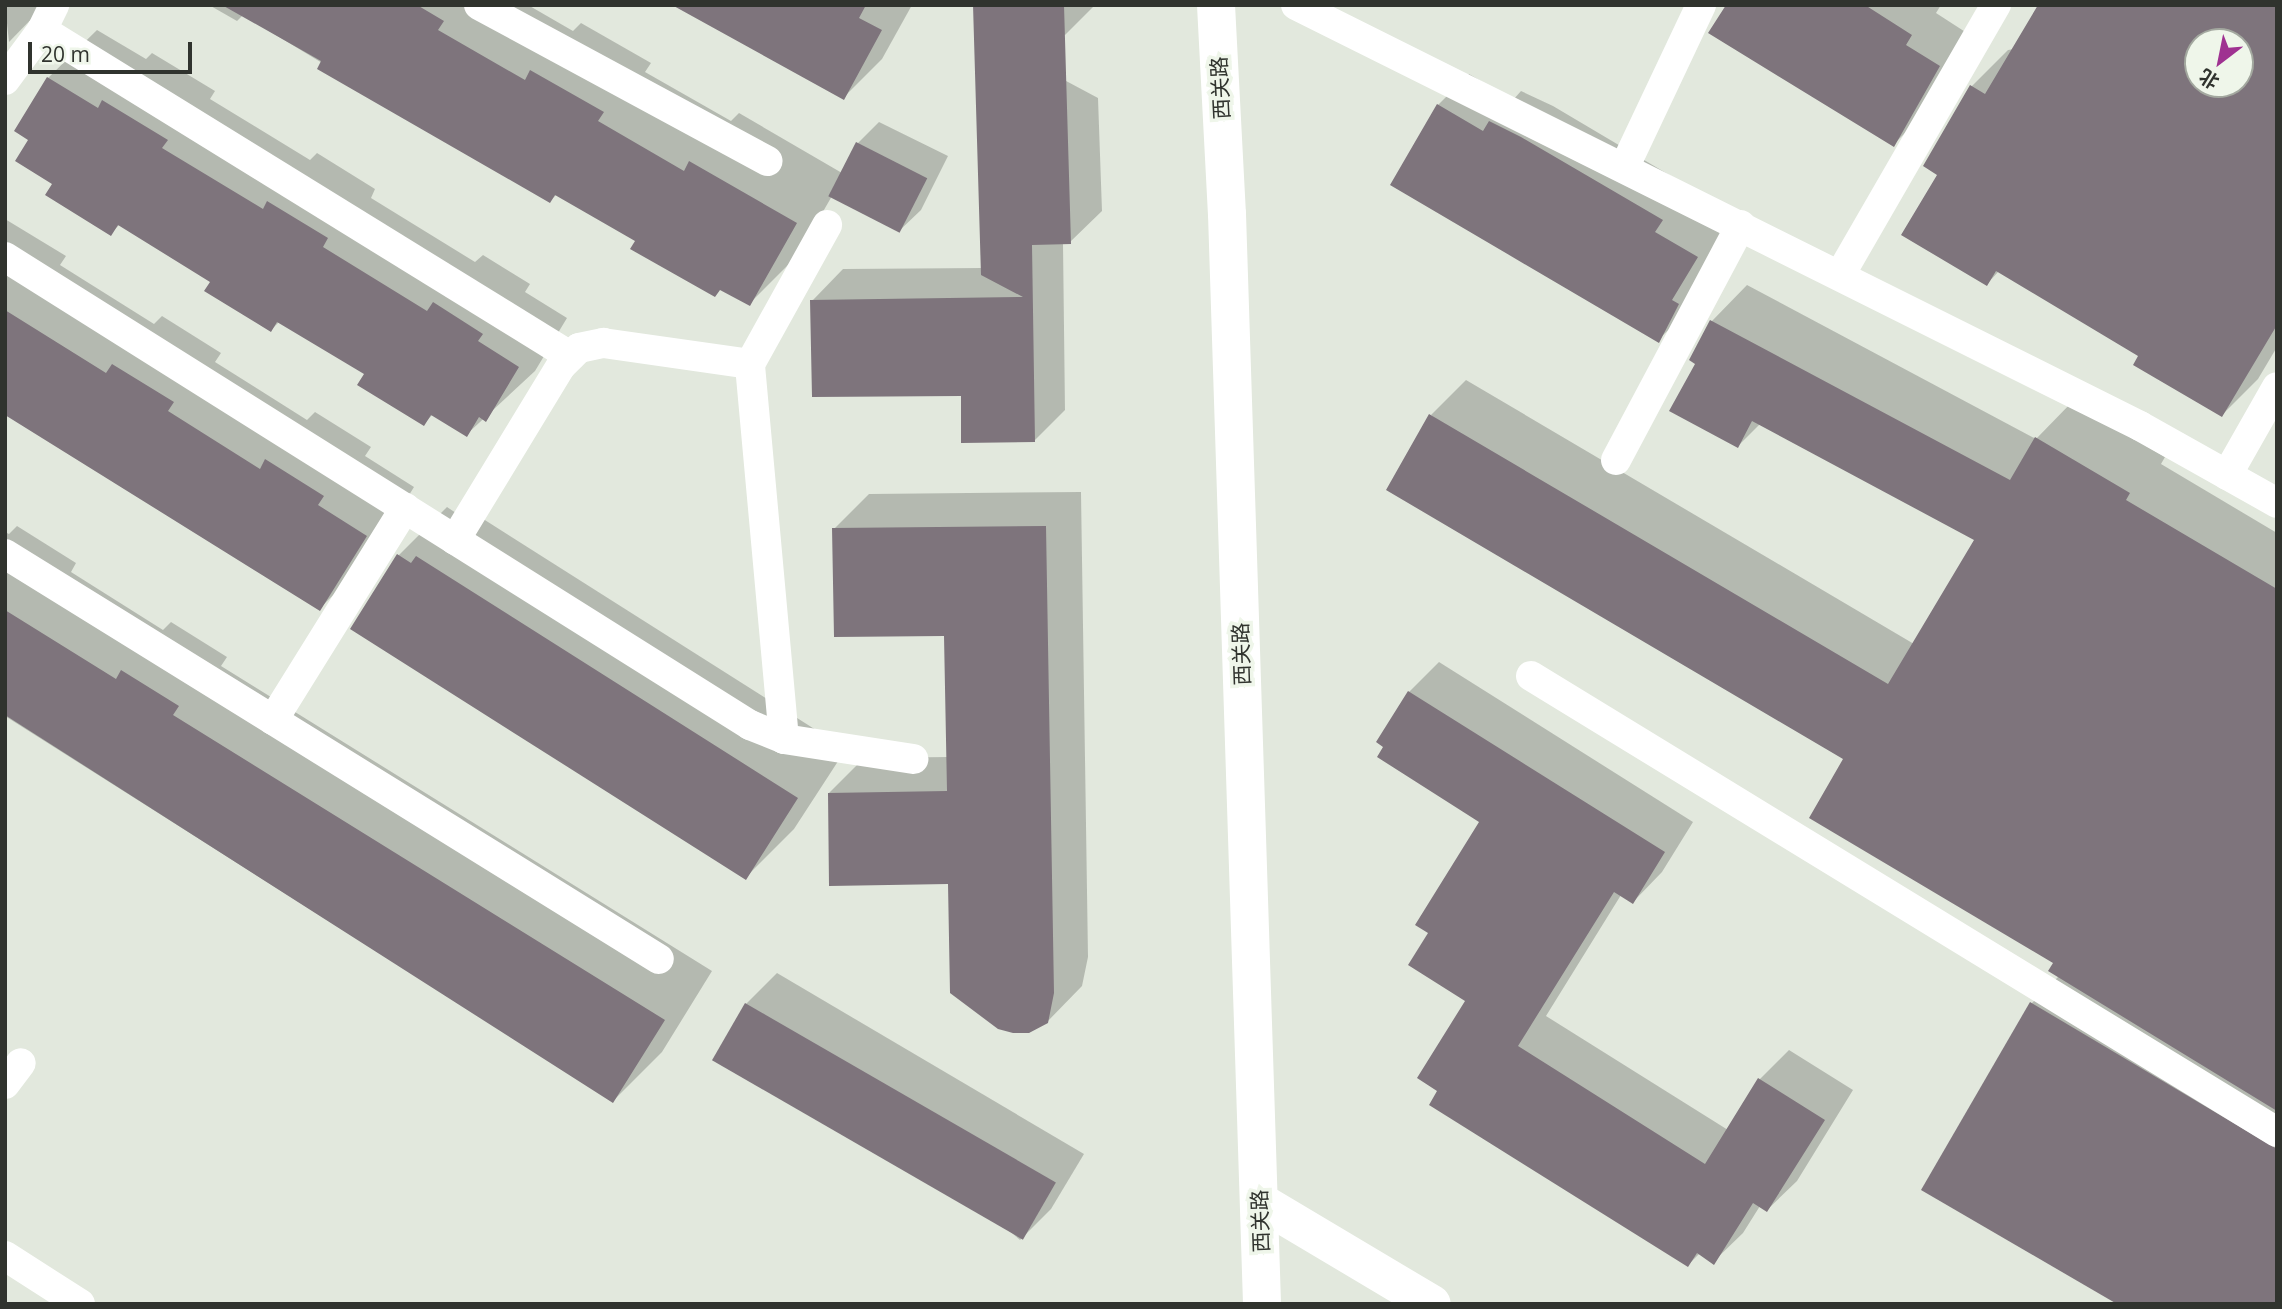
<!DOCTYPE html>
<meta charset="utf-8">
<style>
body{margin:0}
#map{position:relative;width:2282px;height:1309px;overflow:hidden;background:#e2e8dd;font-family:"Open Sans","Noto Sans SC",sans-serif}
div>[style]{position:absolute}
.shadow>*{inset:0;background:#0003}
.building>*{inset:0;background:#7e747c;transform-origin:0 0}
.lane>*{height:30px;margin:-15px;padding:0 15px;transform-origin:15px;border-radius:15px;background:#fff}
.street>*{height:38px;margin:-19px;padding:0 19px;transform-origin:19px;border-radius:19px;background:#fff}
.secondary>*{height:38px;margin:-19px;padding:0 19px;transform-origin:19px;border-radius:19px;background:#fff}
span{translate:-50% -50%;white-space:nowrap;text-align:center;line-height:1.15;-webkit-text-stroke:7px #eff6ea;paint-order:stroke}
.street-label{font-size:21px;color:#30332e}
.frame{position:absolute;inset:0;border:7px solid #30332e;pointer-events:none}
.north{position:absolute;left:2184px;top:28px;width:70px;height:70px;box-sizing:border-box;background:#eff6ea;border:2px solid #a3a89f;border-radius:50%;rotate:212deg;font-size:19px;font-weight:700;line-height:28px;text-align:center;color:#30332e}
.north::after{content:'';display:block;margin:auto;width:24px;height:32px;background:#9f3291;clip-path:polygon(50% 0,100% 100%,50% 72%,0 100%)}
.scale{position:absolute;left:28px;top:42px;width:164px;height:32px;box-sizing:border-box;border:4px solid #30332e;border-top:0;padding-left:9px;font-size:21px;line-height:24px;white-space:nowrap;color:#30332e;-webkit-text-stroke:5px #eff6ea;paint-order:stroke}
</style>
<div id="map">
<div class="shadow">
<i style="clip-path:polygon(5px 5px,45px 5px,9px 42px)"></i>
<i style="clip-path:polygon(209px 5px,528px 5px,573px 31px,581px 23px,651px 63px,645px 72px,731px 121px,739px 113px,842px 173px,858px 143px,879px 122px,948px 156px,921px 210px,899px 231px,832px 196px,798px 255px,749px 304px,557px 194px,550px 201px,243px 15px,237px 21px)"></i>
<i style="clip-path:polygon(676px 5px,912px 5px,882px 59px,843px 98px)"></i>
<i style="clip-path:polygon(1010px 5px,1095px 5px,1065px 35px)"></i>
<i style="clip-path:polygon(1728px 5px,1941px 5px,1936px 13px,1970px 35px,1924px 114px,1893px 145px)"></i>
<i style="clip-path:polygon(evenodd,2277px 5px,2277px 347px,2258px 379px,2222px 415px,2140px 356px,1999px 271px,1987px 284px,1940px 174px,1926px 165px,1972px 86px,2008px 50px,2277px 5px,2198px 42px,2240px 42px,2240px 84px,2198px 84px,2198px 42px)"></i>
<i style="clip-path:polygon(97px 30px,146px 59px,152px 53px,215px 91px,210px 99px,310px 160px,317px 153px,375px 189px,371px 198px,475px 262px,483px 255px,530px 284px,525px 292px,567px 318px,535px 371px,466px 435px,433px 414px,424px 424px,366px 373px,280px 321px,271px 330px,212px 282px,120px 224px,111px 233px,54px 184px,31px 139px,48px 78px)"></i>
<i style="clip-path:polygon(1008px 50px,1098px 98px,1102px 211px,1070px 242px,1063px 243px,1065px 410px,1034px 441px,812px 301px,843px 269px,982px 268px)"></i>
<i style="clip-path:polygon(1469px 74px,1513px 100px,1521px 91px,1553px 106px,1693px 189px,1727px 225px,1689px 310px,1658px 340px,1392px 184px,1438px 105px)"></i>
<i style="clip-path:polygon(5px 219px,66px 256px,60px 265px,154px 324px,162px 316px,221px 353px,215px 362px,307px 420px,315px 412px,371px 447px,365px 456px,414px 487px,369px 560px,320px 608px,5px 412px)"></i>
<i style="clip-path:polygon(1747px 285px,2036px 439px,2072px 402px,2165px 457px,2161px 464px,2277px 533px,2277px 1304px,1923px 1190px,2032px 1003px,2059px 976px,2055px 962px,1846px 759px,1431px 415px,1466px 380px,1914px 644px,1977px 539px,1761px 423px,1738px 446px,1697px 363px,1712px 321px)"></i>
<i style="clip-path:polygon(1081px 492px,1088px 957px,1082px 986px,1047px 1022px,950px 883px,829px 793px,864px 758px,948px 757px,946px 634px,834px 529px,869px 494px)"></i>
<i style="clip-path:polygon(447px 507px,459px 515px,466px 508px,846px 749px,794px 829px,745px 878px,398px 556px)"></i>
<i style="clip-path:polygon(17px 526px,76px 563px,71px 572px,163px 630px,171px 622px,227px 657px,221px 666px,712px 971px,662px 1052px,613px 1101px,5px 716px,5px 532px,9px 534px)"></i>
<i style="clip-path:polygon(1439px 662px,1693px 822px,1662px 872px,1633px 902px,1621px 895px,1546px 1016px,1728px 1130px,1760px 1079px,1789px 1050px,1853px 1090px,1797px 1181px,1767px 1210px,1760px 1206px,1743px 1233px,1713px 1262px,1700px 1253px,1688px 1265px,1440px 1090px,1468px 1000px,1431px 932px,1481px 821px,1378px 742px,1409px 692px)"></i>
<i style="clip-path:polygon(777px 973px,1084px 1154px,1051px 1209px,1020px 1240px,746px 1004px)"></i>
</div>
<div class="building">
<i style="clip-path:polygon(222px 5px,417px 5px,444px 21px,438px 30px,525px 80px,530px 70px,604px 112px,598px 121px,684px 171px,689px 161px,797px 223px,750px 306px,720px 290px,715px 297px,630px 249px,635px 241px,555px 195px,550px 203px,317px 69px,321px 61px)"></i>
<i style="clip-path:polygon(672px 5px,866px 5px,859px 18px,882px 30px,844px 100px)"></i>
<i style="clip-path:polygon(973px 5px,1064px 5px,1071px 244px,1032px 245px,1035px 442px,961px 443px,961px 396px,812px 397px,810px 300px,1023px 297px,981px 275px)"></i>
<i style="clip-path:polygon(1726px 5px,1865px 5px,1912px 35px,1906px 45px,1940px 66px,1894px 147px,1708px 33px)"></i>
<i style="clip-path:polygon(evenodd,2038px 5px,2277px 5px,2277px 325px,2222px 417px,2133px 365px,2138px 356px,1996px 271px,1987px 286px,1901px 235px,1937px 175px,1923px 166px,1970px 85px,1985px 94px,2038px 5px,2198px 42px,2240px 42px,2240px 84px,2198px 84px,2198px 42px)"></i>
<i style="clip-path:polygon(47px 77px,98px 108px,102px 100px,168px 140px,162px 148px,263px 209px,267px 201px,328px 238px,323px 247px,427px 311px,433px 302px,483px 334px,478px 341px,519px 367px,486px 422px,479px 417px,467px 437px,431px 415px,424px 426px,357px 385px,364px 374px,277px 322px,271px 332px,204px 291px,210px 282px,118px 225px,111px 236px,45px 195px,52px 184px,15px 161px,28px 140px,14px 131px)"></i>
<i style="clip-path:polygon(1437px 104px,1483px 131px,1489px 121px,1521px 137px,1663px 220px,1655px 232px,1698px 257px,1672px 300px,1679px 304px,1659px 343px,1390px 185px)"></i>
<i style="left:856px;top:142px;width:80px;height:61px;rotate:27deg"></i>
<i style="clip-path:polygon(5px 310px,106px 373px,112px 364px,174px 402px,168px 411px,260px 469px,265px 459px,324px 496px,318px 505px,367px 536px,320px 611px,5px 415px)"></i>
<i style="clip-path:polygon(1710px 320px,2010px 480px,2035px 437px,2130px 493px,2126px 500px,2277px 589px,2277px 1111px,2048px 971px,2053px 963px,1809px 818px,1843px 759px,1386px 490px,1429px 414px,1888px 684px,1974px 540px,1752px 421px,1738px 448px,1669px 411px,1695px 364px,1689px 360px)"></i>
<i style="clip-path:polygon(1046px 526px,1054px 993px,1048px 1023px,1029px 1033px,1013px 1033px,998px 1029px,950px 993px,948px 884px,829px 886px,828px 793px,947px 791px,944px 636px,834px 637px,832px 528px)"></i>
<i style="clip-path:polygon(397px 554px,411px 563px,416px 556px,798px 798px,746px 880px,350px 629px)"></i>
<i style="clip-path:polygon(5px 610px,116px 679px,121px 670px,179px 706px,173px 715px,665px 1020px,613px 1103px,5px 715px)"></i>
<i style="clip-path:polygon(1408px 691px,1665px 852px,1633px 904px,1614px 892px,1518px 1046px,1705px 1164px,1758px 1078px,1825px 1120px,1767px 1212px,1753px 1203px,1714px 1265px,1697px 1253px,1688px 1267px,1429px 1105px,1437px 1091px,1417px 1078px,1465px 1001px,1408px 965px,1428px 933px,1415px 925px,1479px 822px,1377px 757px,1383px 747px,1376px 742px)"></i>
<i style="clip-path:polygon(2030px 1002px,2277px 1149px,2277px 1304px,2117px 1304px,1921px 1190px)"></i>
<i style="left:745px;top:1003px;width:359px;height:66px;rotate:30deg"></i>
</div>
<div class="lane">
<i style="left:479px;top:5px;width:328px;rotate:28.4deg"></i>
<i style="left:1296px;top:5px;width:943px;rotate:26.51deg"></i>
<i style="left:2140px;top:426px;width:157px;rotate:29.3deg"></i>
<i style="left:42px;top:30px;width:621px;rotate:31.69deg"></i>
<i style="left:5px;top:80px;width:62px;rotate:-53.5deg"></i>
<i style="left:42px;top:30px;width:28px;rotate:-64deg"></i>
<i style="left:1625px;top:166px;width:178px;rotate:-64.7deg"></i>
<i style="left:5px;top:257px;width:880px;rotate:32.14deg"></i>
<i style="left:750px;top:725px;width:37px;rotate:22deg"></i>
<i style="left:784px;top:739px;width:131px;rotate:8.8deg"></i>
<i style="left:1840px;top:275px;width:312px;rotate:-60deg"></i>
<i style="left:1616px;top:460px;width:266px;rotate:-62deg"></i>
<i style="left:2227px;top:475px;width:101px;rotate:-60.4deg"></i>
<i style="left:455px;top:540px;width:204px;rotate:-58.7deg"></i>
<i style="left:561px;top:366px;width:25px;rotate:-45deg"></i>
<i style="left:579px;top:348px;width:25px;rotate:-12deg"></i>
<i style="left:603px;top:343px;width:148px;rotate:8.1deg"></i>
<i style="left:5px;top:554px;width:769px;rotate:31.77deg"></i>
<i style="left:1531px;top:676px;width:874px;rotate:31.44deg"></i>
<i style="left:273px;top:720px;width:250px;rotate:-58.1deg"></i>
<i style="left:784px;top:739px;width:377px;rotate:-95.2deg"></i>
<i style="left:750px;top:364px;width:159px;rotate:-61deg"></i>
<i style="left:5px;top:1084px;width:26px;rotate:-53deg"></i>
<i style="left:5px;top:1256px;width:89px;rotate:32.6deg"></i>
</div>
<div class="street">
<i style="left:1259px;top:1201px;width:201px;rotate:30.8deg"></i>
</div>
<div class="secondary">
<i style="left:1216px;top:5px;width:209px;rotate:87deg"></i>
<i style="left:1227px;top:214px;width:1091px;rotate:88.16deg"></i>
</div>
<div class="street-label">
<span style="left:1220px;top:88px;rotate:-93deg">西关路</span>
<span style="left:1241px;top:654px;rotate:-92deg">西关路</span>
<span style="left:1260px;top:1221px;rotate:-92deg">西关路</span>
</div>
<div class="frame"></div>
<div class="north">北</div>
<div class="scale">20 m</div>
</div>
